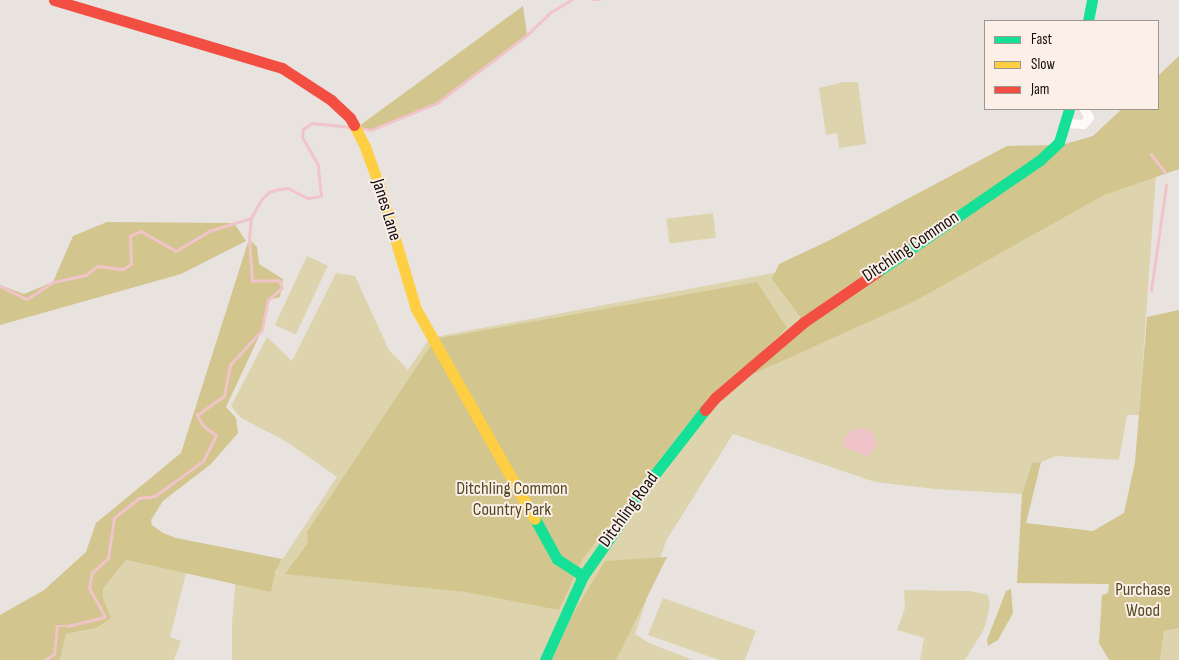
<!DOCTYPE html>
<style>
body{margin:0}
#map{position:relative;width:1179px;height:660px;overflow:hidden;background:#e9e3df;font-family:"Sofia Sans Condensed",sans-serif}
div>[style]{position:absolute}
.green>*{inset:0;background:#ddd4ad;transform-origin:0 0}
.forest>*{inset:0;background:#d2c58d}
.water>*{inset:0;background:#f1c4ca}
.stream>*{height:2.5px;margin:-1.25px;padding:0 1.25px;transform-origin:1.25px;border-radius:1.25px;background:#f1c4ca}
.street>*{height:9px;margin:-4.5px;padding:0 4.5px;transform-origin:4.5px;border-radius:4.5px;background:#fcfbfa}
.fast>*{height:11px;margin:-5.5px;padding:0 5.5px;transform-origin:5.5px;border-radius:5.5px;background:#16e098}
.slow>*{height:11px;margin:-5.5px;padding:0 5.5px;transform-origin:5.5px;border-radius:5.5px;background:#ffcf43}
.jam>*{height:11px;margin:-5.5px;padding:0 5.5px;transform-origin:5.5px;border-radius:5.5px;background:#f24e42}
span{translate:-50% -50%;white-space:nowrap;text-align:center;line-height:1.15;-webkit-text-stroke:4px #fbefe8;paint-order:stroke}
.street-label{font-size:18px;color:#130f0d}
.park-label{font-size:18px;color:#524a21}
.legend{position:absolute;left:984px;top:20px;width:175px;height:90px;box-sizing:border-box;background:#fbefe8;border:1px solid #9e9590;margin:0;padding:6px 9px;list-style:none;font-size:15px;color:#130f0d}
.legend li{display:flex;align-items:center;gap:10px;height:25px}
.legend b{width:25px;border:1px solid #9e9590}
</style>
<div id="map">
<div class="green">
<i style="clip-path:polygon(1179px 56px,1179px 169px,1156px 176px,1139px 415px,1127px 415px,1119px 460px,1056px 456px,1041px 462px,1032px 463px,1022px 494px,935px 489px,875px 482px,733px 434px,666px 541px,635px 634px,649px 643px,693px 660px,232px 660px,232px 623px,237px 565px,276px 573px,278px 566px,337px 477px,287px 442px,241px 418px,231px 406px,267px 337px,292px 361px,336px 273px,355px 276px,389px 350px,408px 370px,430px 338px,778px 272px,1093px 136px,1122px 109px,1158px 109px,1158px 76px)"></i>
<i style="clip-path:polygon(843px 82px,858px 82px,866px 144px,839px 148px,837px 133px,826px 135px,819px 88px)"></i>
<i style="left:713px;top:213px;width:25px;height:47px;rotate:83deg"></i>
<i style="left:307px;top:256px;width:23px;height:76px;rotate:25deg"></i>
<i style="clip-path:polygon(126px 560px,186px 573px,170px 637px,181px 641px,174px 660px,60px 660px,66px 634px,96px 628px,103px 598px,103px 589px)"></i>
<i style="clip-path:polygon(904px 590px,970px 591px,988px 595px,990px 606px,984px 629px,965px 660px,920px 660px,924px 638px,897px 630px,905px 608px)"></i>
<i style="clip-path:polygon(663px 598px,756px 631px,745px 660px,719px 660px,648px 635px)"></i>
<i style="clip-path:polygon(1179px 628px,1179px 660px,1160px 660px,1164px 631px)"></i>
</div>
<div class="forest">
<i style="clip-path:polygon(523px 6px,527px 35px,437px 103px,371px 130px,355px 129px)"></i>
<i style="clip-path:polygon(1179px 56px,1179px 169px,1104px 195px,915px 301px,729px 385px,804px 322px,772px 279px,779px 264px,830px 240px,1007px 146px,1062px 145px,1093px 136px,1122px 109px,1158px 109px,1158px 76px)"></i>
<i style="clip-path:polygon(107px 222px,234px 223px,246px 241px,181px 274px,0 325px,0 285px,24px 294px,53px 282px,73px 236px)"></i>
<i style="clip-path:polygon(249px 239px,257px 247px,259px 264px,283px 279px,280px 297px,268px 300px,262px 330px,226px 407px,236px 418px,238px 433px,211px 464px,163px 501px,151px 520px,152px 525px,163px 533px,176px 538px,282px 559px,275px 573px,271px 592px,126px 560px,103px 589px,103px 598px,111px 618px,96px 628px,66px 634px,60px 660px,0 660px,0 615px,44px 590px,86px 552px,96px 523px,181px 453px)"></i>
<i style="clip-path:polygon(757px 282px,787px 328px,687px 424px,582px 560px,559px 610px,466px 592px,285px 574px,308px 543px,307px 532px,435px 339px)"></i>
<i style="clip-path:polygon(1179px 310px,1179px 628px,1164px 631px,1160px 660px,1109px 660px,1099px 643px,1102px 595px,1108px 593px,1109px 584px,1017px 583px,1022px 494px,1032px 463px,1041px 462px,1026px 523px,1093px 531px,1124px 513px,1135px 462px,1147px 317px)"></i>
<i style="clip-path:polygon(667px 557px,616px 660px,552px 660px,573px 614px,605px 561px)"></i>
<i style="clip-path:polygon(1011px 589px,1013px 613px,998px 640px,988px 646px,987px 640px,1006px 591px)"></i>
</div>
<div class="water">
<i style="clip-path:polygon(865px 428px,872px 432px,877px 443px,869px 457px,844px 447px,843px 439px,855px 429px)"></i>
</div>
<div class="stream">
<i style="left:593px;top:0;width:7px"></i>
<i style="left:360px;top:128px;width:11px;rotate:10deg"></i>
<i style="left:371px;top:130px;width:71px;rotate:-22.2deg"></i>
<i style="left:437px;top:103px;width:113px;rotate:-37.1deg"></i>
<i style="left:527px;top:35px;width:33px;rotate:-44deg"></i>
<i style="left:551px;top:12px;width:23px;rotate:-31deg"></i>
<i style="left:1151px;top:154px;width:23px;rotate:52deg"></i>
<i style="left:0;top:286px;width:30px;rotate:26deg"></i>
<i style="left:27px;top:299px;width:31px;rotate:-33deg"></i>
<i style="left:53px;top:282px;width:34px;rotate:-12deg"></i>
<i style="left:86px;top:275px;width:14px;rotate:-39deg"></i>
<i style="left:97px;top:266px;width:26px;rotate:7deg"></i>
<i style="left:123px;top:269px;width:9px;rotate:-32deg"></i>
<i style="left:131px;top:264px;width:28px;rotate:-92deg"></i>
<i style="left:130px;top:236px;width:12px;rotate:-24deg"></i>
<i style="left:141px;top:231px;width:40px;rotate:29.7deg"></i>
<i style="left:176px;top:251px;width:39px;rotate:-31deg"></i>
<i style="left:209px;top:231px;width:44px;rotate:-17.2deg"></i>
<i style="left:1151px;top:291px;width:107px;rotate:-81.9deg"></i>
<i style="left:45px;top:660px;width:11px;rotate:-34deg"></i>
<i style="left:54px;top:654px;width:28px;rotate:-84deg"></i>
<i style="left:57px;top:626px;width:11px"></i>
<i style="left:68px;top:626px;width:38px;rotate:-14deg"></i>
<i style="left:105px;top:617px;width:33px;rotate:-119deg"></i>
<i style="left:89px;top:588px;width:15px;rotate:-79deg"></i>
<i style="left:92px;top:573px;width:22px;rotate:-43deg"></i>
<i style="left:108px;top:558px;width:40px;rotate:-81.5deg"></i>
<i style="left:114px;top:518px;width:32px;rotate:-39deg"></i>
<i style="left:139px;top:498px;width:16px;rotate:-7deg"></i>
<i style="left:155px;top:496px;width:59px;rotate:-36.1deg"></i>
<i style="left:203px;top:461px;width:28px;rotate:-63deg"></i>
<i style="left:216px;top:436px;width:16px;rotate:-142deg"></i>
<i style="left:203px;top:426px;width:13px;rotate:-119deg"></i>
<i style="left:197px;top:415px;width:33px;rotate:-35deg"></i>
<i style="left:224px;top:396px;width:32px;rotate:-79deg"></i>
<i style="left:230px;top:365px;width:47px;rotate:-47.6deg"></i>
<i style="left:262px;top:330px;width:31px;rotate:-79deg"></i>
<i style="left:268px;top:300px;width:18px;rotate:-41deg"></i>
<i style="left:282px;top:288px;width:8px;rotate:-113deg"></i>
<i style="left:279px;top:281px;width:27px;rotate:180deg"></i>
<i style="left:252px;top:281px;width:42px;rotate:-94.1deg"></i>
<i style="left:249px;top:239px;width:21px;rotate:-85deg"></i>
<i style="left:251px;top:218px;width:21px;rotate:-61deg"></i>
<i style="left:261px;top:200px;width:11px;rotate:-45deg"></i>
<i style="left:269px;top:192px;width:10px;rotate:-17deg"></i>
<i style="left:279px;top:189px;width:9px;rotate:-6deg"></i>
<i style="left:288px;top:188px;width:22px;rotate:27deg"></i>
<i style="left:308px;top:198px;width:13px;rotate:-9deg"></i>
<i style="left:321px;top:196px;width:31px;rotate:-96deg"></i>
<i style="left:318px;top:165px;width:32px;rotate:-120deg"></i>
<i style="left:302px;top:137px;width:8px;rotate:-83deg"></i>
<i style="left:303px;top:129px;width:11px;rotate:-34deg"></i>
<i style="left:312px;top:123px;width:38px;rotate:6deg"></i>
</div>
<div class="street">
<i style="left:1066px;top:123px;width:17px;rotate:3deg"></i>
<i style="left:1083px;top:124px;width:9px;rotate:-49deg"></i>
<i style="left:1089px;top:117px;width:9px;rotate:-122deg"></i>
</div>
<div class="fast">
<i style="left:1088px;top:21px;width:21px;rotate:-79deg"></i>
<i style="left:877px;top:272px;width:198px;rotate:-34.5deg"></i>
<i style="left:1040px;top:160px;width:26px;rotate:-43deg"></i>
<i style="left:1059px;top:142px;width:34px;rotate:-73deg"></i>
<i style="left:535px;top:519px;width:46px;rotate:61.2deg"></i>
<i style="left:557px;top:559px;width:31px;rotate:33deg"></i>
<i style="left:545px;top:660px;width:92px;rotate:-65.7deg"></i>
<i style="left:583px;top:576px;width:118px;rotate:-55deg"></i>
<i style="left:651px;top:479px;width:88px;rotate:-52deg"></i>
</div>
<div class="slow">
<i style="left:354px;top:125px;width:25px;rotate:63deg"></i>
<i style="left:365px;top:147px;width:40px;rotate:69.8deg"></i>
<i style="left:379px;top:185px;width:129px;rotate:73.4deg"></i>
<i style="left:416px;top:309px;width:241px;rotate:60.5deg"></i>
</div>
<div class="jam">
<i style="left:54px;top:0;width:238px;rotate:16.6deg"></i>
<i style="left:282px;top:68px;width:59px;rotate:33.1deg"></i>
<i style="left:331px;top:100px;width:26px;rotate:43deg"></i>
<i style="left:350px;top:118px;width:8px;rotate:60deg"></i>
<i style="left:705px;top:410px;width:16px;rotate:-50deg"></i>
<i style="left:715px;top:398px;width:117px;rotate:-40.5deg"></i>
<i style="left:804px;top:322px;width:88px;rotate:-34.4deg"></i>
</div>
<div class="street-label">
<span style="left:386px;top:210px;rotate:73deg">Janes Lane</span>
<span style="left:911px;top:247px;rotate:-34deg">Ditchling Common</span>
<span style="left:629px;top:510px;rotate:-54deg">Ditchling Road</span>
</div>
<div class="park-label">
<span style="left:512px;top:500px">Ditchling Common<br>Country Park</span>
<span style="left:1143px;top:601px">Purchase<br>Wood</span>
</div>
<ul class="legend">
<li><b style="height:6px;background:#16e098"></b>Fast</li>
<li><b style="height:6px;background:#ffcf43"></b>Slow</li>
<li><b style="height:6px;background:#f24e42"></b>Jam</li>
</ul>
</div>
